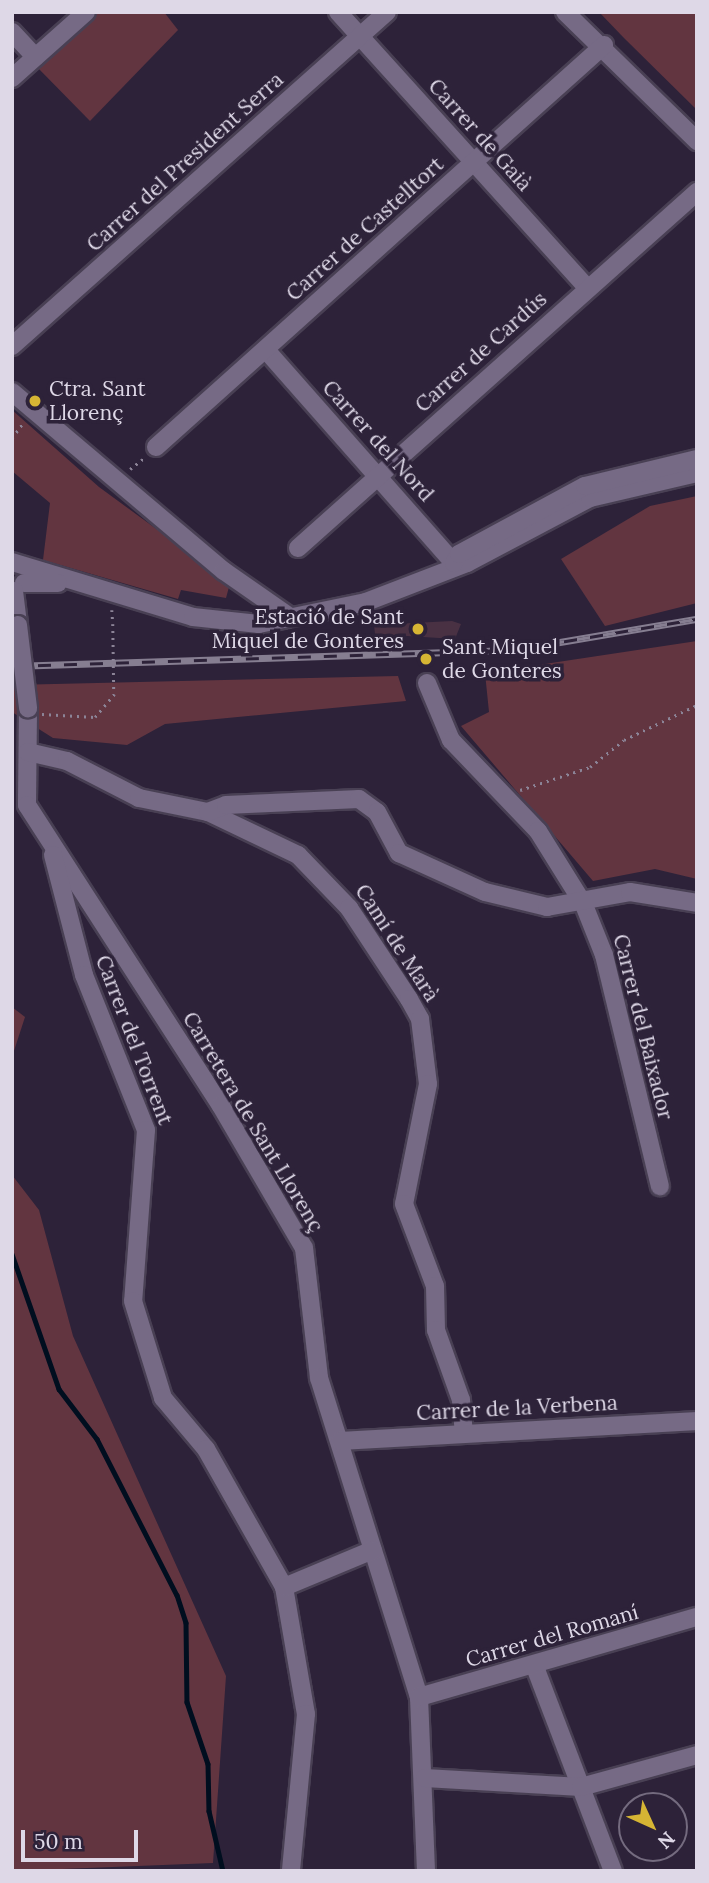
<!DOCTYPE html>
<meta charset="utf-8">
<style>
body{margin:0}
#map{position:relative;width:709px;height:1883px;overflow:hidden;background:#2d2239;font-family:Lora,serif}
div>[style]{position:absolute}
.green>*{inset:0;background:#623540}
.stream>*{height:4.5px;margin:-2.25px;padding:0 2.25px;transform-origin:2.25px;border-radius:2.25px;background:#000e1f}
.building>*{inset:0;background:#493143}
.path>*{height:2.5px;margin-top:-1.25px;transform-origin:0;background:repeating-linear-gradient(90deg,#8c8497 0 2px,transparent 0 7px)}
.roads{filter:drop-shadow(2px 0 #494054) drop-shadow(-2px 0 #494054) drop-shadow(0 2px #494054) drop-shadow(0 -2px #494054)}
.minor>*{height:18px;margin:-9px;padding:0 9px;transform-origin:9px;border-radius:9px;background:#766a85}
.rail>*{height:7px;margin-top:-3.5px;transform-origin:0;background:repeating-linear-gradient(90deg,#2d2239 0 13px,#867e91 0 26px);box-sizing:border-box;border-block:2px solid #867e91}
.path-bridge>*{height:2.5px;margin-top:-1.25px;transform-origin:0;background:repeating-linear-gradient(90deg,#8c8497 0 2px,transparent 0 7px)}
.bridges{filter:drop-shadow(2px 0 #494054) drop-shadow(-2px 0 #494054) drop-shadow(0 2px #494054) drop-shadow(0 -2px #494054)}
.minor-bridge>*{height:18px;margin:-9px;padding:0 9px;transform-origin:9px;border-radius:9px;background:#766a85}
.dots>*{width:19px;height:19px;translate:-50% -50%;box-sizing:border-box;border:4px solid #2d2239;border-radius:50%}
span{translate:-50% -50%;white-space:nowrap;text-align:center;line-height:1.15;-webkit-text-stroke:7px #2d2239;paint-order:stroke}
.street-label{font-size:21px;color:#ded8e7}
.poi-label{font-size:21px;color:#ded8e7}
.left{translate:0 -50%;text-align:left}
.right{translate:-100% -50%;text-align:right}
.frame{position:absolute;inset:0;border:14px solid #ded8e7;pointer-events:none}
.north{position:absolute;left:618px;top:1792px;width:70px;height:70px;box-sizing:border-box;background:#2d2239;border:2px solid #746b7f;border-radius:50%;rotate:135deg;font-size:19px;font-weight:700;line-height:28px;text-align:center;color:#ded8e7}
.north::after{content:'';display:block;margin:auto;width:24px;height:32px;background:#d6b534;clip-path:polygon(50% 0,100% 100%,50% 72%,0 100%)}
.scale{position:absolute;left:21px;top:1830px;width:117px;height:32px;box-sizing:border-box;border:4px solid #ded8e7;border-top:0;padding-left:9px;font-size:21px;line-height:24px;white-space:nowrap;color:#ded8e7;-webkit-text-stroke:5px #2d2239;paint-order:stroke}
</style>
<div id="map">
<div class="green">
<i style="clip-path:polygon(98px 12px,164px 12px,178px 30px,90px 121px,36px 66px)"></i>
<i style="clip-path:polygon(599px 12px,697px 12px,697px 110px,624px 38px)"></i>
<i style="clip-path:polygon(12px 410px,99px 487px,222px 577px,229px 587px,226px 598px,181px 590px,178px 599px,43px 560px,50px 503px,12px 471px)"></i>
<i style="clip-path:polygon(697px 496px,697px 603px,605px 626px,561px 559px,650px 506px)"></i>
<i style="clip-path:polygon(697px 641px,697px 879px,655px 869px,593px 881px,461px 726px,489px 712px,485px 673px)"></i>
<i style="clip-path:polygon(398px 676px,406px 701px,165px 724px,127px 745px,53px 738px,12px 712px,12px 685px)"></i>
<i style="clip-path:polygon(12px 1007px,25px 1017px,12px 1057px)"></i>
<i style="clip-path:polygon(12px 1175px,39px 1210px,73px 1336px,226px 1676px,213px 1863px,12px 1871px)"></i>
</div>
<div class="stream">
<i style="left:12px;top:1254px;width:143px;rotate:70.8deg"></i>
<i style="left:59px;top:1389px;width:63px;rotate:52.8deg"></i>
<i style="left:97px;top:1439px;width:175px;rotate:62.9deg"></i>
<i style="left:177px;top:1595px;width:29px;rotate:72deg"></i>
<i style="left:186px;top:1623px;width:79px;rotate:89.3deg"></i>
<i style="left:187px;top:1702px;width:65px;rotate:71.3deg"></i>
<i style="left:208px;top:1764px;width:47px;rotate:88.8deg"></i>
<i style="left:209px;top:1811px;width:62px;rotate:76.9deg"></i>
</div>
<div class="building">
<i style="clip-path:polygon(452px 621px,461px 624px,455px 639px,375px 634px,374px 625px)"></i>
</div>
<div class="path">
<i style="left:12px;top:438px;width:19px;rotate:-54deg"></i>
<i style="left:130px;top:469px;width:18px;rotate:-38deg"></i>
<i style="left:112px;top:610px;width:14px;rotate:86deg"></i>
<i style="left:42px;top:714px;width:53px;rotate:3.2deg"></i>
<i style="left:95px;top:717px;width:30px;rotate:-50deg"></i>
<i style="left:520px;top:790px;width:74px;rotate:-18.2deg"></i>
<i style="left:590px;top:767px;width:43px;rotate:-38.5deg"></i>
<i style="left:624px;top:740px;width:81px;rotate:-25.6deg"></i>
</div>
<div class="roads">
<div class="minor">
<i style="left:338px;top:12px;width:372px;rotate:47.9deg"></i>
<i style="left:565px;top:12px;width:185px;rotate:44.3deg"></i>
<i style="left:12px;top:32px;width:34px;rotate:47deg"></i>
<i style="left:12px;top:78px;width:99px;rotate:-41.7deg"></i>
<i style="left:12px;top:346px;width:502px;rotate:-41.69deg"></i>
<i style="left:266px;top:350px;width:284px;rotate:48.6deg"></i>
<i style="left:12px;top:392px;width:277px;rotate:40.2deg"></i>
<i style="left:224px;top:571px;width:80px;rotate:34.9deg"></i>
<i style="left:156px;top:447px;width:602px;rotate:-41.9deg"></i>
<i style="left:298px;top:548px;width:535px;rotate:-41.74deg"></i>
<i style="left:12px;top:562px;width:189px;rotate:16.9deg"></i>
<i style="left:193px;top:617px;width:66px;rotate:6.1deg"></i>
<i style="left:259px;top:624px;width:109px;rotate:-11.6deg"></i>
<i style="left:366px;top:602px;width:108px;rotate:-21.1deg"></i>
<i style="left:467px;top:563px;width:139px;rotate:-27.9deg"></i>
<i style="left:590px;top:498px;width:110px;rotate:-13.2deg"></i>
<i style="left:454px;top:563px;width:10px;rotate:-61deg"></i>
<i style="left:459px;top:554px;width:143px;rotate:-28.4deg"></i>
<i style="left:585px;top:486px;width:115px;rotate:-13.6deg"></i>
<i style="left:24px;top:583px;width:34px"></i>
<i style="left:14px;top:591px;width:34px;rotate:83deg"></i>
<i style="left:427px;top:683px;width:62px;rotate:67.2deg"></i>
<i style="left:451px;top:740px;width:126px;rotate:46.3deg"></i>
<i style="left:538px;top:831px;width:87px;rotate:58.1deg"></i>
<i style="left:584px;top:905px;width:54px;rotate:68.2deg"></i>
<i style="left:604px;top:955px;width:238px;rotate:76.4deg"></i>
<i style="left:28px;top:708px;width:97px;rotate:90.6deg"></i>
<i style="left:27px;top:805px;width:358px;rotate:57.2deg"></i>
<i style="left:221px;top:1106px;width:164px;rotate:59.7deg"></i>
<i style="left:304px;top:1248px;width:131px;rotate:83.4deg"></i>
<i style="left:319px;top:1378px;width:334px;rotate:72.6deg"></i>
<i style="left:419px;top:1697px;width:174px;rotate:87.7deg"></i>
<i style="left:28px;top:752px;width:40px;rotate:13deg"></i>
<i style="left:67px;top:761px;width:81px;rotate:27.2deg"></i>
<i style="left:139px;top:798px;width:70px;rotate:11.5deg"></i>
<i style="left:208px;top:812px;width:100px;rotate:25.5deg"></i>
<i style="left:298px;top:855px;width:74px;rotate:46.1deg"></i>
<i style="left:349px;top:908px;width:109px;rotate:56.6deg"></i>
<i style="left:409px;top:999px;width:23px;rotate:61deg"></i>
<i style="left:420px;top:1019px;width:65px;rotate:83deg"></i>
<i style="left:428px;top:1084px;width:122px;rotate:101.3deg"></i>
<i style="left:404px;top:1204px;width:88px;rotate:69.3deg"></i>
<i style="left:435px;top:1286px;width:44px;rotate:88.7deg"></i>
<i style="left:436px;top:1330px;width:74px;rotate:70.3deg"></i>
<i style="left:461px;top:1400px;width:33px;rotate:85deg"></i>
<i style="left:208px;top:812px;width:19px;rotate:-21deg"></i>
<i style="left:226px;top:805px;width:133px;rotate:-2.6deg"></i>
<i style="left:359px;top:799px;width:22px;rotate:36deg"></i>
<i style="left:377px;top:812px;width:47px;rotate:61.8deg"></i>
<i style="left:399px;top:853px;width:94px;rotate:24.4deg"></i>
<i style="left:485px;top:892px;width:64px;rotate:13.6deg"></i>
<i style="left:547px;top:907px;width:84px;rotate:-10.2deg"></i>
<i style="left:630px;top:892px;width:68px;rotate:9.3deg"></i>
<i style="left:53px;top:855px;width:124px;rotate:75.5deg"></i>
<i style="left:84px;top:975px;width:167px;rotate:68.2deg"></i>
<i style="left:146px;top:1130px;width:171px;rotate:94.3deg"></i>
<i style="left:133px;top:1301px;width:102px;rotate:72.8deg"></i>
<i style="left:163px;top:1398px;width:67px;rotate:49.9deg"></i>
<i style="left:206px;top:1449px;width:159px;rotate:60.5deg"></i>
<i style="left:284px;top:1587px;width:129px;rotate:80.2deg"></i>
<i style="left:306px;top:1714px;width:158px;rotate:95.5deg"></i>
<i style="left:340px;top:1441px;width:358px;rotate:-3.2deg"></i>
<i style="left:284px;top:1587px;width:96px;rotate:-22.6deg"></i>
<i style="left:535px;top:1667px;width:218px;rotate:69.1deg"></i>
<i style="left:419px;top:1697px;width:289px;rotate:-16.1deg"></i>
<i style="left:425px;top:1778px;width:156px;rotate:3.3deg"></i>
<i style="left:581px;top:1787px;width:120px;rotate:-15.4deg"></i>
</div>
</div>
<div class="rail">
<i style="left:12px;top:666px;width:501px;rotate:-1.83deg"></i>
<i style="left:513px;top:650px;width:187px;rotate:-9.6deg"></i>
</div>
<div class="path-bridge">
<i style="left:113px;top:624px;width:70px;rotate:89.2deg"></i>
</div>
<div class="bridges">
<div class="minor-bridge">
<i style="left:18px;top:625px;width:84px;rotate:83.1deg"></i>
</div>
</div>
<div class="dots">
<i style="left:35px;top:401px;background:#d6b534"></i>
<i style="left:418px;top:629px;background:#d6b534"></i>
<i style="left:426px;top:659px;background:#d6b534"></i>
</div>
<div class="street-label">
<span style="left:480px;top:135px;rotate:48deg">Carrer de Gaià</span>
<span style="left:185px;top:162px;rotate:-42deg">Carrer del President Serra</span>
<span style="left:365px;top:229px;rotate:-42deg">Carrer de Castelltort</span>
<span style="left:481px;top:352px;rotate:-42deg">Carrer de Cardús</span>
<span style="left:378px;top:441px;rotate:48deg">Carrer del Nord</span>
<span style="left:397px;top:943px;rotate:57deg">Camí de Marà</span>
<span style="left:643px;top:1027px;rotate:76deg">Carrer del Baixador</span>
<span style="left:134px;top:1040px;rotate:69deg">Carrer del Torrent</span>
<span style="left:253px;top:1122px;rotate:59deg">Carretera de Sant Llorenç</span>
<span style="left:517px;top:1408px;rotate:-3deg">Carrer de la Verbena</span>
<span style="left:552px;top:1636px;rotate:-16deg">Carrer del Romaní</span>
</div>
<div class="poi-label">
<span class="left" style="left:49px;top:401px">Ctra. Sant<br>Llorenç</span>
<span class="right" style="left:404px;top:629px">Estació de Sant<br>Miquel de Gonteres</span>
<span class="left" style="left:442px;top:659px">Sant Miquel<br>de Gonteres</span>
</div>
<div class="frame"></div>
<div class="north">N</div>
<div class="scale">50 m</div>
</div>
